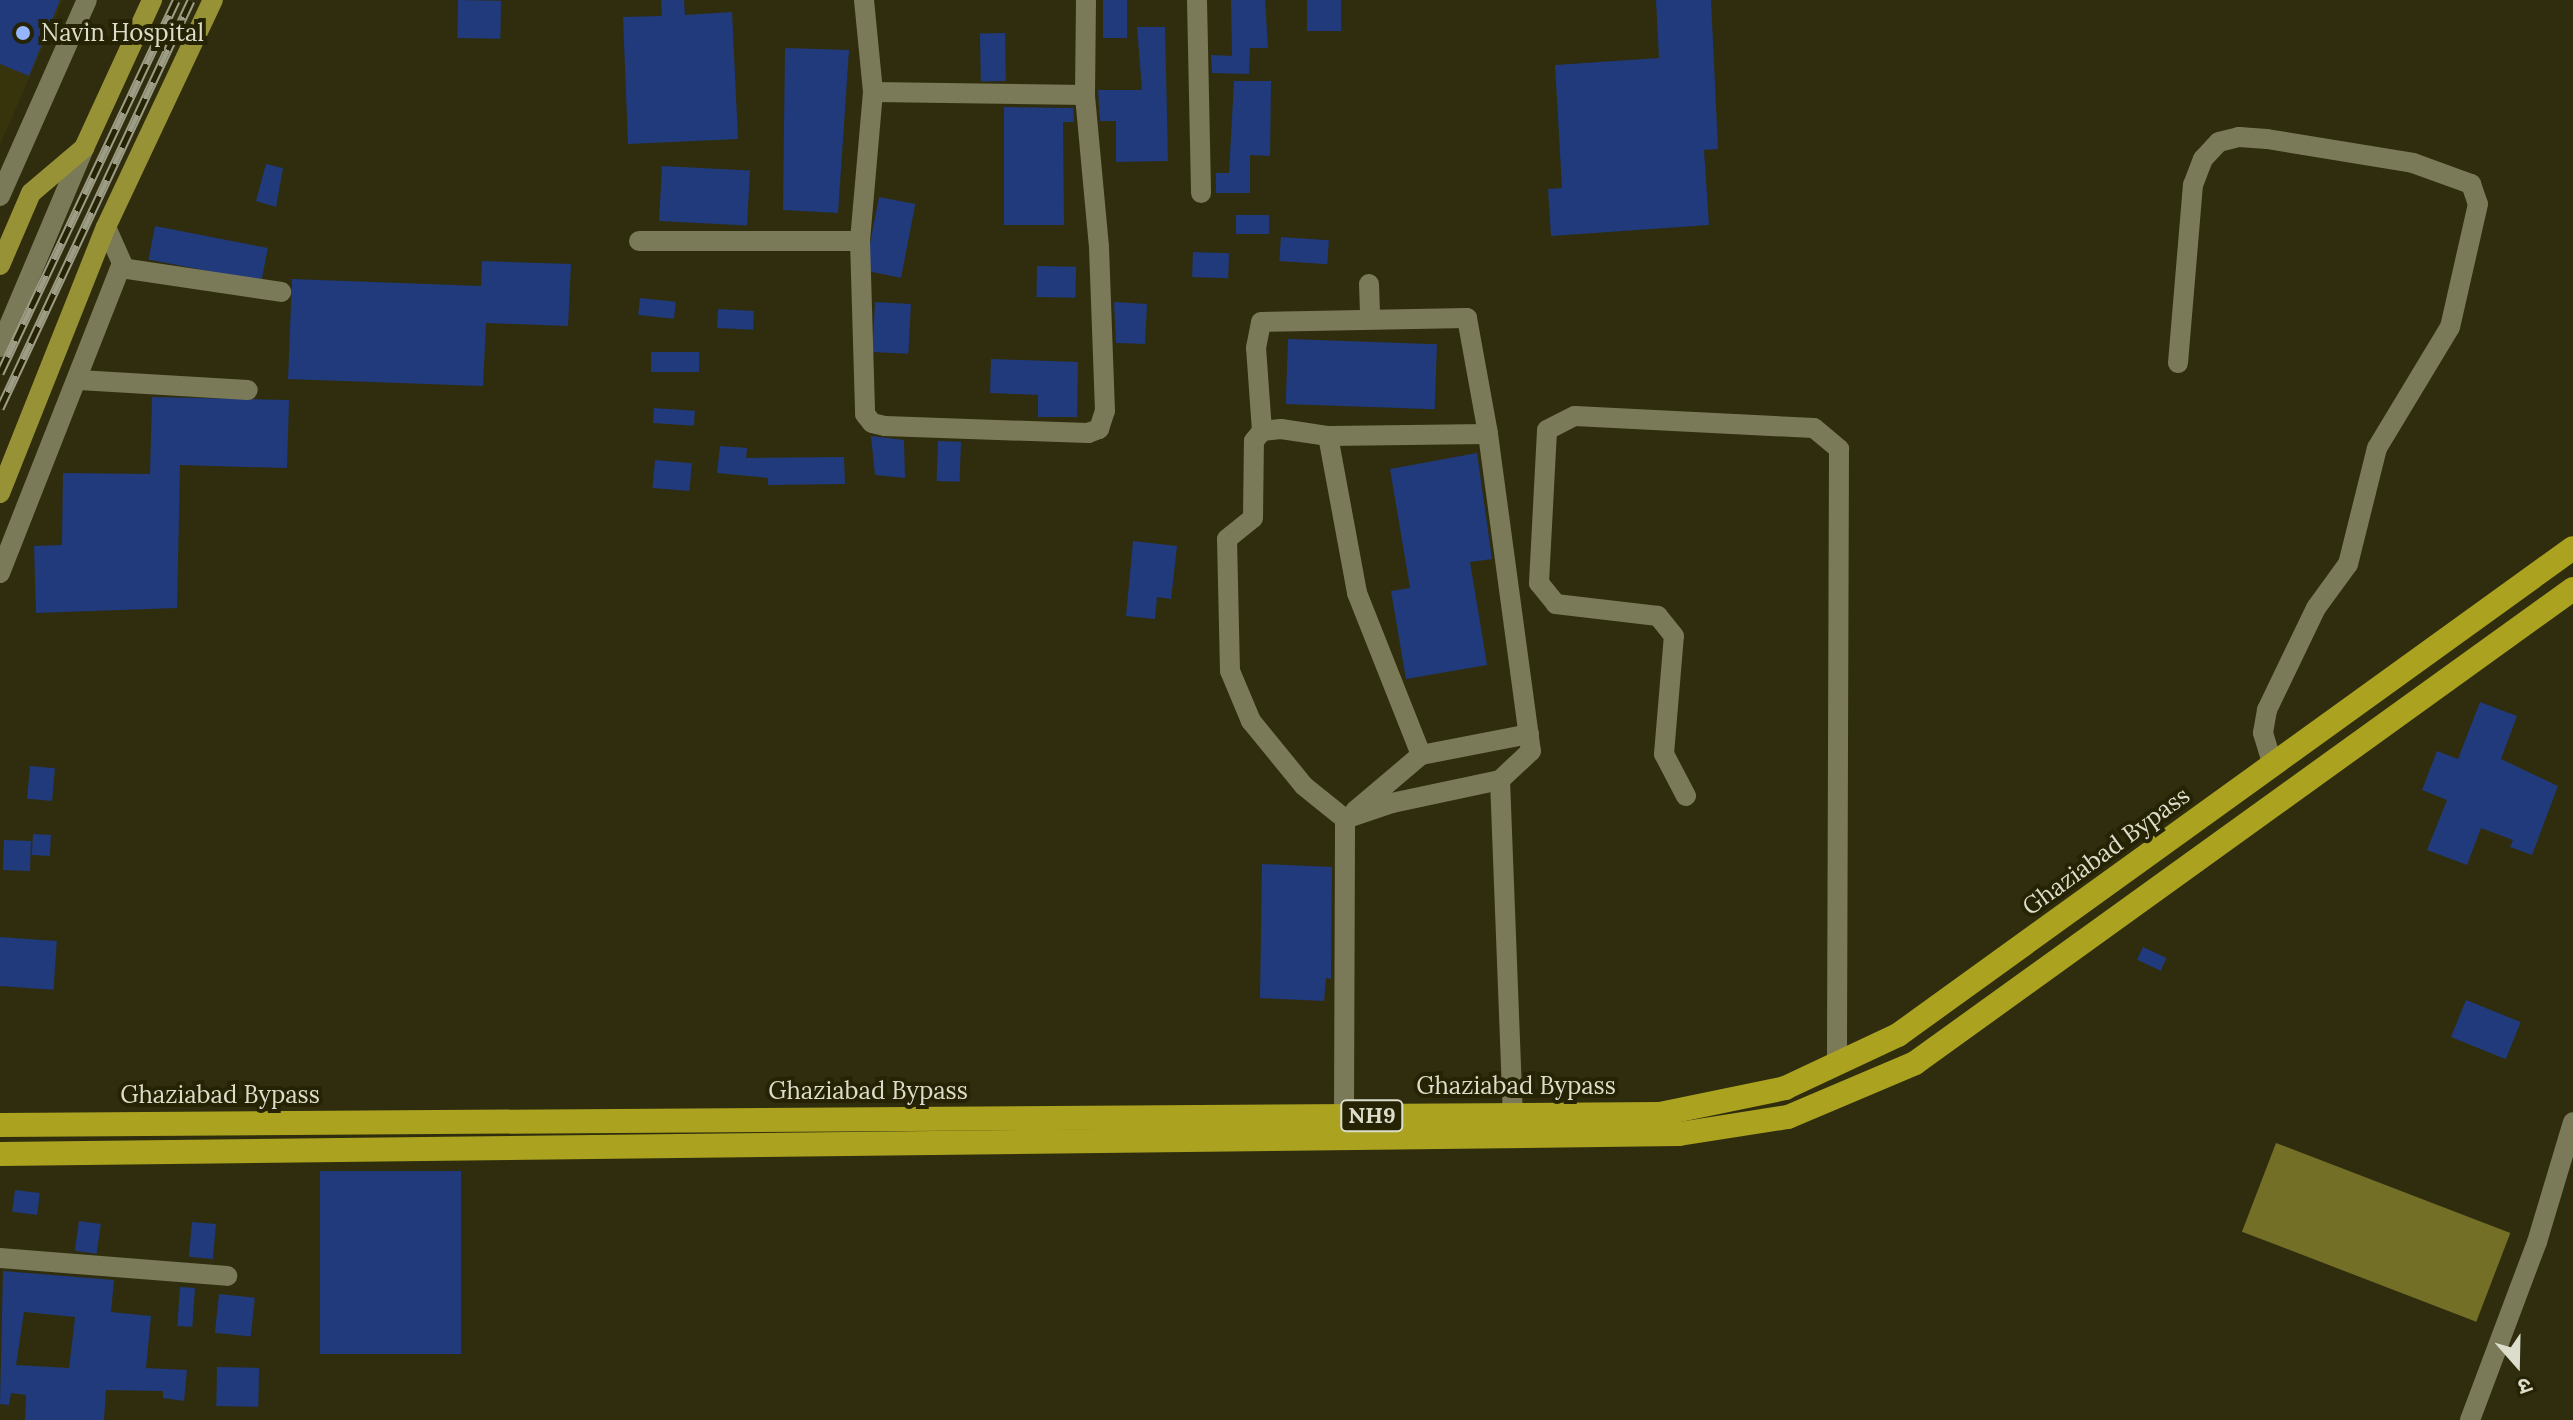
<!DOCTYPE html>
<meta charset="utf-8">
<style>
body{margin:0}
#map{position:relative;width:2573px;height:1420px;overflow:hidden;background:#2f2d0e;font-family:Lora,"Noto Sans Devanagari",serif}
div>[style]{position:absolute}
.built>*{inset:0;background:#37340b}
.water>*{inset:0;background:#746f27;transform-origin:0 0}
.building>*{inset:0;background:#203a7c;transform-origin:0 0}
.minor>*{height:20px;margin:-10px;padding:0 10px;transform-origin:10px;border-radius:10px;background:#7a7958}
.major>*{height:20px;margin:-10px;padding:0 10px;transform-origin:10px;border-radius:10px;background:#979236}
.highway>*{height:24px;margin:-12px;padding:0 12px;transform-origin:12px;border-radius:12px;background:#aba320}
.rail>*{height:9px;margin-top:-4.5px;transform-origin:0;background:repeating-linear-gradient(90deg,#252304 0 18px,#9d9c85 0 36px);box-sizing:border-box;border-block:2px solid #9d9c85}
.dots>*{width:22px;height:22px;translate:-50% -50%;box-sizing:border-box;border:4px solid #252304;border-radius:50%}
span{translate:-50% -50%;white-space:nowrap;text-align:center;line-height:1.15;-webkit-text-stroke:8px #252304;paint-order:stroke}
.shield-label span{padding:2px 6px;background:#252304;border:2px solid;border-radius:6px;-webkit-text-stroke-width:0}
.shield-label{font-size:22px;color:#ddddcb;font-weight:700}
.poi-label{font-size:24px;color:#ddddcb}
.left{translate:0 -50%;text-align:left}
.street-label{font-size:24px;color:#ddddcb}
.north{position:absolute;left:2477px;top:1324px;width:80px;height:80px;-webkit-text-stroke:6px #252304;paint-order:stroke;rotate:160deg;font-size:22px;font-weight:700;line-height:32px;text-align:center;color:#ddddcb}
.north::after{content:'';display:block;margin:auto;width:28px;height:36px;background:#ddddcb;clip-path:polygon(50% 0,100% 100%,50% 72%,0 100%)}
</style>
<div id="map">
<div class="built">
<i style="clip-path:polygon(0 0,63px 0,0 145px)"></i>
</div>
<div class="water">
<i style="left:2276px;top:1143px;width:251px;height:95px;rotate:21deg"></i>
</div>
<div class="building">
<i style="clip-path:polygon(0 0,60px 0,29px 76px,0 64px)"></i>
<i style="left:458px;top:0;width:43px;height:38px;rotate:1deg"></i>
<i style="clip-path:polygon(661px 0,684px 0,685px 15px,732px 12px,738px 139px,628px 144px,623px 17px,662px 16px)"></i>
<i style="left:1103px;top:0;width:24px;height:38px"></i>
<i style="clip-path:polygon(1231px 0,1265px 0,1268px 48px,1250px 48px,1249px 74px,1212px 73px,1211px 55px,1232px 56px)"></i>
<i style="left:1307px;top:0;width:34px;height:31px"></i>
<i style="clip-path:polygon(1656px 0,1711px 0,1718px 149px,1704px 150px,1709px 225px,1551px 236px,1548px 189px,1562px 188px,1555px 65px,1659px 58px)"></i>
<i style="clip-path:polygon(1137px 27px,1165px 27px,1168px 161px,1116px 162px,1116px 121px,1100px 121px,1098px 90px,1142px 90px)"></i>
<i style="left:1005px;top:33px;width:48px;height:25px;rotate:89deg"></i>
<i style="clip-path:polygon(785px 48px,849px 50px,838px 213px,783px 210px)"></i>
<i style="clip-path:polygon(1234px 81px,1271px 81px,1270px 156px,1250px 155px,1250px 193px,1216px 193px,1216px 173px,1229px 173px)"></i>
<i style="clip-path:polygon(1004px 107px,1073px 108px,1074px 122px,1063px 122px,1064px 225px,1004px 225px)"></i>
<i style="clip-path:polygon(266px 164px,283px 168px,276px 207px,256px 201px)"></i>
<i style="left:662px;top:166px;width:88px;height:55px;rotate:3deg"></i>
<i style="left:879px;top:197px;width:37px;height:75px;rotate:11deg"></i>
<i style="left:1236px;top:215px;width:33px;height:19px"></i>
<i style="left:155px;top:226px;width:115px;height:34px;rotate:11deg"></i>
<i style="left:1281px;top:237px;width:48px;height:24px;rotate:4deg"></i>
<i style="left:1193px;top:252px;width:36px;height:25px;rotate:2deg"></i>
<i style="clip-path:polygon(482px 261px,571px 264px,568px 326px,486px 323px,483px 386px,288px 379px,292px 279px,481px 286px)"></i>
<i style="left:1037px;top:266px;width:39px;height:31px;rotate:1deg"></i>
<i style="left:640px;top:298px;width:36px;height:17px;rotate:6deg"></i>
<i style="left:875px;top:302px;width:36px;height:50px;rotate:3deg"></i>
<i style="clip-path:polygon(1114px 302px,1147px 304px,1145px 344px,1116px 343px)"></i>
<i style="left:718px;top:309px;width:36px;height:19px;rotate:3deg"></i>
<i style="left:1288px;top:339px;width:149px;height:65px;rotate:2deg"></i>
<i style="left:651px;top:352px;width:48px;height:20px"></i>
<i style="clip-path:polygon(991px 359px,1078px 362px,1077px 417px,1038px 417px,1038px 395px,990px 393px)"></i>
<i style="clip-path:polygon(152px 397px,289px 400px,287px 468px,180px 465px,177px 608px,36px 613px,34px 546px,62px 545px,63px 473px,150px 474px)"></i>
<i style="left:654px;top:408px;width:41px;height:15px;rotate:4deg"></i>
<i style="clip-path:polygon(871px 436px,904px 440px,905px 478px,875px 475px)"></i>
<i style="left:938px;top:441px;width:23px;height:40px;rotate:2deg"></i>
<i style="clip-path:polygon(720px 446px,747px 448px,746px 458px,844px 457px,845px 484px,768px 485px,768px 478px,717px 473px)"></i>
<i style="clip-path:polygon(1477px 453px,1492px 559px,1470px 562px,1487px 665px,1406px 679px,1391px 591px,1410px 588px,1390px 469px)"></i>
<i style="left:655px;top:460px;width:37px;height:28px;rotate:5deg"></i>
<i style="clip-path:polygon(1133px 541px,1177px 546px,1171px 599px,1157px 597px,1155px 619px,1126px 616px)"></i>
<i style="clip-path:polygon(2480px 702px,2517px 716px,2501px 759px,2558px 786px,2532px 855px,2510px 847px,2513px 840px,2481px 828px,2467px 865px,2427px 850px,2447px 800px,2422px 790px,2437px 751px,2458px 759px)"></i>
<i style="left:30px;top:766px;width:25px;height:33px;rotate:5deg"></i>
<i style="left:33px;top:834px;width:18px;height:21px;rotate:3deg"></i>
<i style="left:4px;top:840px;width:27px;height:30px;rotate:2deg"></i>
<i style="clip-path:polygon(1262px 864px,1332px 867px,1331px 979px,1326px 978px,1324px 1001px,1260px 998px)"></i>
<i style="left:0;top:937px;width:57px;height:49px;rotate:4deg"></i>
<i style="left:2143px;top:947px;width:26px;height:14px;rotate:25deg"></i>
<i style="left:2466px;top:1000px;width:59px;height:40px;rotate:22deg"></i>
<i style="left:320px;top:1171px;width:141px;height:183px"></i>
<i style="left:15px;top:1190px;width:25px;height:22px;rotate:7deg"></i>
<i style="left:79px;top:1221px;width:22px;height:30px;rotate:8deg"></i>
<i style="left:192px;top:1222px;width:24px;height:35px;rotate:5deg"></i>
<i style="clip-path:polygon(evenodd,3px 1271px,114px 1280px,111px 1312px,151px 1316px,146px 1368px,187px 1370px,184px 1401px,163px 1398px,163px 1391px,106px 1390px,104px 1420px,25px 1420px,26px 1395px,11px 1393px,9px 1405px,0 1404px,3px 1271px,24px 1312px,75px 1317px,69px 1368px,16px 1365px,24px 1312px)"></i>
<i style="left:180px;top:1287px;width:15px;height:39px;rotate:4deg"></i>
<i style="left:219px;top:1294px;width:36px;height:39px;rotate:6deg"></i>
<i style="left:217px;top:1367px;width:42px;height:39px;rotate:1deg"></i>
</div>
<div class="minor">
<i style="left:864px;top:0;width:92px;rotate:84.4deg"></i>
<i style="left:873px;top:92px;width:150px;rotate:95deg"></i>
<i style="left:860px;top:241px;width:173px;rotate:88.3deg"></i>
<i style="left:865px;top:414px;width:11px;rotate:52deg"></i>
<i style="left:872px;top:423px;width:13px;rotate:13deg"></i>
<i style="left:885px;top:426px;width:203px;rotate:2deg"></i>
<i style="left:1088px;top:433px;width:12px;rotate:-20deg"></i>
<i style="left:1099px;top:429px;width:19px;rotate:-72deg"></i>
<i style="left:1105px;top:411px;width:164px;rotate:-92.1deg"></i>
<i style="left:1099px;top:247px;width:153px;rotate:-95.3deg"></i>
<i style="left:1085px;top:95px;width:95px;rotate:-89.4deg"></i>
<i style="left:1197px;top:0;width:193px;rotate:88.8deg"></i>
<i style="left:873px;top:92px;width:212px;rotate:0.8deg"></i>
<i style="left:0;top:196px;width:214px;rotate:-66.1deg"></i>
<i style="left:639px;top:241px;width:221px"></i>
<i style="left:121px;top:268px;width:162px;rotate:8.5deg"></i>
<i style="left:1369px;top:284px;width:34px;rotate:88deg"></i>
<i style="left:0;top:347px;width:216px;rotate:-67.1deg"></i>
<i style="left:2178px;top:363px;width:179px;rotate:-85.2deg"></i>
<i style="left:2193px;top:185px;width:28px;rotate:-69deg"></i>
<i style="left:2203px;top:159px;width:23px;rotate:-47deg"></i>
<i style="left:2219px;top:142px;width:21px;rotate:-14deg"></i>
<i style="left:2239px;top:137px;width:28px;rotate:4deg"></i>
<i style="left:2267px;top:139px;width:148px;rotate:9.3deg"></i>
<i style="left:2413px;top:163px;width:62px;rotate:19.9deg"></i>
<i style="left:2471px;top:184px;width:21px;rotate:71deg"></i>
<i style="left:2478px;top:204px;width:126px;rotate:102.8deg"></i>
<i style="left:2450px;top:327px;width:141px;rotate:121.1deg"></i>
<i style="left:2377px;top:448px;width:120px;rotate:104deg"></i>
<i style="left:2348px;top:564px;width:54px;rotate:126deg"></i>
<i style="left:2316px;top:608px;width:113px;rotate:115.7deg"></i>
<i style="left:2267px;top:710px;width:23px;rotate:100deg"></i>
<i style="left:2263px;top:733px;width:34px;rotate:73deg"></i>
<i style="left:79px;top:380px;width:169px;rotate:3.4deg"></i>
<i style="left:1281px;top:429px;width:48px;rotate:8.5deg"></i>
<i style="left:1328px;top:436px;width:160px;rotate:-0.7deg"></i>
<i style="left:1488px;top:434px;width:320px;rotate:82.3deg"></i>
<i style="left:1531px;top:751px;width:42px;rotate:136.9deg"></i>
<i style="left:1500px;top:780px;width:110px;rotate:168deg"></i>
<i style="left:1392px;top:803px;width:50px;rotate:161.2deg"></i>
<i style="left:1345px;top:819px;width:53px;rotate:-141.2deg"></i>
<i style="left:1304px;top:786px;width:84px;rotate:-129.2deg"></i>
<i style="left:1251px;top:721px;width:54px;rotate:-112.8deg"></i>
<i style="left:1230px;top:671px;width:132px;rotate:-91.3deg"></i>
<i style="left:1227px;top:539px;width:33px;rotate:-39deg"></i>
<i style="left:1253px;top:518px;width:77px;rotate:-89.3deg"></i>
<i style="left:1254px;top:441px;width:13px;rotate:-51deg"></i>
<i style="left:1262px;top:431px;width:19px;rotate:-6deg"></i>
<i style="left:1262px;top:431px;width:83px;rotate:-94.1deg"></i>
<i style="left:1256px;top:348px;width:26px;rotate:-79deg"></i>
<i style="left:1261px;top:322px;width:206px;rotate:-1.1deg"></i>
<i style="left:1467px;top:318px;width:118px;rotate:79.7deg"></i>
<i style="left:1328px;top:436px;width:160px;rotate:79.5deg"></i>
<i style="left:1357px;top:593px;width:174px;rotate:68.4deg"></i>
<i style="left:1421px;top:755px;width:110px;rotate:-11deg"></i>
<i style="left:0;top:573px;width:333px;rotate:-68.5deg"></i>
<i style="left:122px;top:263px;width:39px;rotate:-114deg"></i>
<i style="left:1500px;top:780px;width:334px;rotate:87.8deg"></i>
<i style="left:1686px;top:796px;width:47px;rotate:-117.6deg"></i>
<i style="left:1664px;top:754px;width:118px;rotate:-85.2deg"></i>
<i style="left:1674px;top:636px;width:26px;rotate:-129deg"></i>
<i style="left:1658px;top:616px;width:103px;rotate:-173.3deg"></i>
<i style="left:1556px;top:604px;width:27px;rotate:-129deg"></i>
<i style="left:1539px;top:583px;width:153px;rotate:-87deg"></i>
<i style="left:1547px;top:430px;width:31px;rotate:-27deg"></i>
<i style="left:1575px;top:416px;width:239px;rotate:2.9deg"></i>
<i style="left:1814px;top:428px;width:33px;rotate:40deg"></i>
<i style="left:1839px;top:449px;width:615px;rotate:90.19deg"></i>
<i style="left:1355px;top:811px;width:87px;rotate:-40.3deg"></i>
<i style="left:1344px;top:1116px;width:297px;rotate:-89.8deg"></i>
<i style="left:0;top:1258px;width:228px;rotate:4.5deg"></i>
<i style="left:2470px;top:1420px;width:190px;rotate:-69.4deg"></i>
<i style="left:2537px;top:1242px;width:125px;rotate:-73.3deg"></i>
</div>
<div class="major">
<i style="left:0;top:265px;width:78px;rotate:-66.7deg"></i>
<i style="left:31px;top:193px;width:70px;rotate:-40.3deg"></i>
<i style="left:84px;top:148px;width:163px;rotate:-65.3deg"></i>
<i style="left:0;top:493px;width:286px;rotate:-68.3deg"></i>
<i style="left:106px;top:227px;width:251px;rotate:-64.8deg"></i>
</div>
<div class="highway">
<i style="left:0;top:1125px;width:1660px;rotate:-0.38deg"></i>
<i style="left:1660px;top:1114px;width:128px;rotate:-11.7deg"></i>
<i style="left:1785px;top:1088px;width:125px;rotate:-25.1deg"></i>
<i style="left:1898px;top:1035px;width:832px;rotate:-35.81deg"></i>
<i style="left:0;top:1154px;width:1679px;rotate:-0.68deg"></i>
<i style="left:1679px;top:1134px;width:110px;rotate:-8.9deg"></i>
<i style="left:1788px;top:1117px;width:138px;rotate:-23deg"></i>
<i style="left:1915px;top:1063px;width:811px;rotate:-35.77deg"></i>
</div>
<div class="rail">
<i style="left:0;top:373px;width:412px;rotate:-64.7deg"></i>
<i style="left:0;top:408px;width:450px;rotate:-64.9deg"></i>
</div>
<div class="dots">
<i style="left:23px;top:33px;background:#95b6fd"></i>
</div>
<div class="shield-label">
<span style="left:1372px;top:1116px">NH9</span>
</div>
<div class="poi-label">
<span class="left" style="left:41px;top:33px">Navin Hospital</span>
</div>
<div class="street-label">
<span style="left:2106px;top:851px;rotate:-36deg">Ghaziabad Bypass</span>
<span style="left:1516px;top:1086px">Ghaziabad Bypass</span>
<span style="left:868px;top:1091px">Ghaziabad Bypass</span>
<span style="left:220px;top:1095px">Ghaziabad Bypass</span>
</div>
<div class="north">उ</div>
</div>
